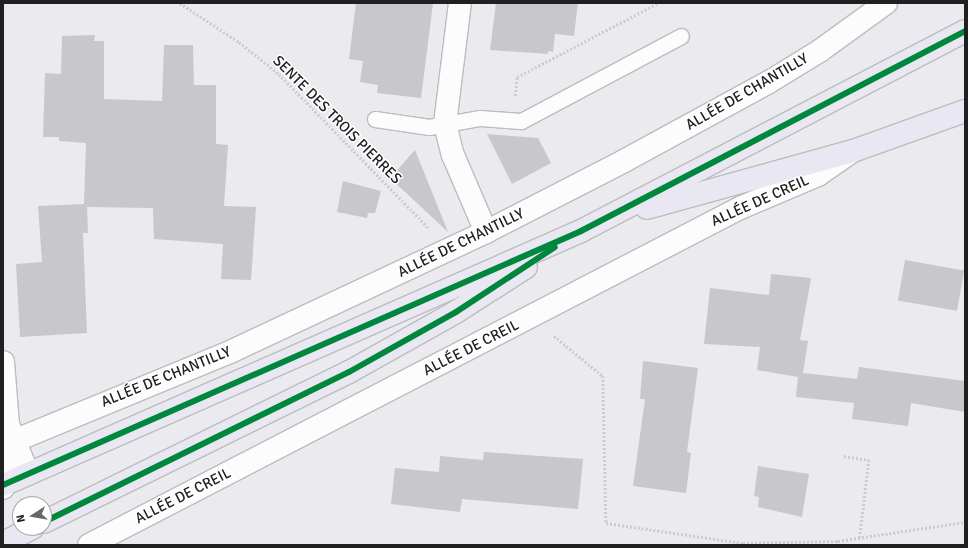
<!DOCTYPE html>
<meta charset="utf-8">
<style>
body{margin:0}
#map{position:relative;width:968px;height:548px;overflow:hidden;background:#ebeaee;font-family:Signika,sans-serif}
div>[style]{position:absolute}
.building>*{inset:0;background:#c8c7cb;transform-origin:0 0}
.path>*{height:2.5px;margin-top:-1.25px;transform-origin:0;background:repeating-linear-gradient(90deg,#c9ccd6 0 2px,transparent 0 4px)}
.roads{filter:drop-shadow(1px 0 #bdbcbe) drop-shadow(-1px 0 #bdbcbe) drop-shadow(0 1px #bdbcbe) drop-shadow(0 -1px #bdbcbe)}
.lane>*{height:15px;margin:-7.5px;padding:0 7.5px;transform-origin:7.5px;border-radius:7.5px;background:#fcfcfc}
.street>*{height:22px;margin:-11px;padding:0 11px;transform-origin:11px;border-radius:11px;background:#fcfcfc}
.primary>*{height:22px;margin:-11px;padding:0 11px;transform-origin:11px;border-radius:11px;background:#e9e7f1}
.cycleway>*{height:6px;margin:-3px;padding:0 3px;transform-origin:3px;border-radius:3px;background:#00873e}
span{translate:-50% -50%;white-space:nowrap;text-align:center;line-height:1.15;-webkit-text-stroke:3px #fff;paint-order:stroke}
.street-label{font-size:15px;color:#202020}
.frame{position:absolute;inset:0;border:4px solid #202020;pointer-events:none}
.north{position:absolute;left:12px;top:496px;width:40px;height:40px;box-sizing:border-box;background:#fff;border:1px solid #a6a6a6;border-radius:50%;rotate:258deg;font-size:11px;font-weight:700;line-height:16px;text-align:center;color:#202020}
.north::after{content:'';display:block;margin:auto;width:14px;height:18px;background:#676768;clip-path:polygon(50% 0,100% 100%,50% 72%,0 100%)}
</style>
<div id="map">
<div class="building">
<i style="clip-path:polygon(356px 3px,433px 3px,421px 98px,377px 93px,378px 85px,360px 82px,363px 61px,349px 59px)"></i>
<i style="clip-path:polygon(496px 3px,578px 3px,574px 36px,555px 34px,553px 52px,548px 51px,548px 54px,490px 50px)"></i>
<i style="clip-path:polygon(95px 35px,94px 41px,104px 41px,104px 99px,162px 101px,164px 45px,193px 45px,194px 85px,216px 85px,216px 144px,228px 145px,224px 206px,256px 207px,251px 280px,221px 279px,223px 244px,154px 239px,153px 208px,87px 207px,88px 233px,83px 233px,87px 333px,20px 337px,16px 264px,42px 262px,38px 206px,84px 204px,86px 143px,59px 141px,59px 137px,43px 137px,45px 73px,61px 74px,62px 36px)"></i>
<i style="clip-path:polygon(487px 134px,538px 138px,551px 163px,512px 184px)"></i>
<i style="clip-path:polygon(415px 150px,448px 232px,390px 178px)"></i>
<i style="clip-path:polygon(343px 181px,381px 191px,375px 213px,368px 213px,367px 218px,337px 212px)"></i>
<i style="left:905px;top:260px;width:60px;height:41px;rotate:10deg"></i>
<i style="clip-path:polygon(771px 274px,811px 278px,800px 340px,808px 341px,803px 373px,857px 379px,859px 367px,965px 381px,965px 412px,911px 403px,908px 426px,852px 419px,854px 403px,796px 397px,798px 377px,757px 370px,760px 347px,704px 344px,710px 288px,769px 295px)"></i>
<i style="clip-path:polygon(643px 361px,698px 368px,687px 452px,691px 453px,686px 493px,633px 486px,645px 399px,640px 399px)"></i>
<i style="clip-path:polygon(484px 452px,583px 459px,578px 509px,462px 499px,460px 512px,391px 504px,395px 468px,439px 472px,440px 456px,483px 460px)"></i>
<i style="clip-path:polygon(758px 466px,809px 474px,802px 517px,758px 507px,759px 497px,754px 496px)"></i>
</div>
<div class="path">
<i style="left:180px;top:3px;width:71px;rotate:33.5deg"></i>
<i style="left:239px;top:42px;width:51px;rotate:38.7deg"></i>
<i style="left:279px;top:74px;width:214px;rotate:45.8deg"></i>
<i style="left:515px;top:96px;width:19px;rotate:-84deg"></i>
<i style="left:517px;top:77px;width:159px;rotate:-27.7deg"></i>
<i style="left:554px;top:336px;width:63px;rotate:39.2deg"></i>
<i style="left:603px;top:376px;width:147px;rotate:88.8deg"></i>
<i style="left:606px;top:523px;width:138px;rotate:8.3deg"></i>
<i style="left:743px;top:543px;width:95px;rotate:-1.2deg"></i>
<i style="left:838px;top:541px;width:4px;rotate:104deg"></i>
<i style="left:844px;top:456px;width:25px;rotate:9deg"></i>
<i style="left:869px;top:460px;width:78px;rotate:96.7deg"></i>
<i style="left:838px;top:541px;width:128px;rotate:-8.5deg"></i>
</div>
<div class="roads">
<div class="lane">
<i style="left:375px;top:119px;width:55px;rotate:8.4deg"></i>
<i style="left:429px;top:127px;width:52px;rotate:-10deg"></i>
<i style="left:480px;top:118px;width:41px;rotate:4.2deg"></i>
<i style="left:521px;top:121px;width:181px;rotate:-28deg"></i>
</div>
<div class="street">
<i style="left:460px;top:3px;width:122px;rotate:97.1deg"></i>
<i style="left:445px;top:124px;width:32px;rotate:76deg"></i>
<i style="left:453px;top:155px;width:84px;rotate:66.8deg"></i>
<i style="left:3px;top:362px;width:62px;rotate:85.4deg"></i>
<i style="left:8px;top:424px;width:54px;rotate:68.2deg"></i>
<i style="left:14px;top:441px;width:236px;rotate:-22.4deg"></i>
<i style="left:232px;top:351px;width:280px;rotate:-25.1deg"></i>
<i style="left:486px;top:232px;width:155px;rotate:-27.2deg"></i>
<i style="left:624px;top:161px;width:165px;rotate:-28.6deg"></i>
<i style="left:769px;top:82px;width:61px;rotate:-31.6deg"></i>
<i style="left:821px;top:50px;width:80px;rotate:-35.9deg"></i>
<i style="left:3px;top:488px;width:55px;rotate:-83.8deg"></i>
<i style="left:89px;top:545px;width:733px;rotate:-27.37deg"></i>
<i style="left:740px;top:208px;width:85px;rotate:-22.9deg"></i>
<i style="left:818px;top:175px;width:40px;rotate:-34.9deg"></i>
</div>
<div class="primary">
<i style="left:647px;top:208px;width:214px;rotate:-15.5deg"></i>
<i style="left:853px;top:151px;width:119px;rotate:-19.7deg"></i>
<i style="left:3px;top:485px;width:631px;rotate:-23.72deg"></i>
<i style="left:581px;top:231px;width:433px;rotate:-27.5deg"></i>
<i style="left:44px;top:522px;width:340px;rotate:-26.2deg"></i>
<i style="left:349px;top:372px;width:123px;rotate:-29.3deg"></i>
<i style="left:456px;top:312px;width:83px;rotate:-32.7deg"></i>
<i style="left:3px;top:543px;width:33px;rotate:-27deg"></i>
</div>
</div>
<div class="cycleway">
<i style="left:3px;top:485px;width:631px;rotate:-23.72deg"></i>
<i style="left:581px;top:231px;width:433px;rotate:-27.5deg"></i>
<i style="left:44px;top:522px;width:340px;rotate:-26.2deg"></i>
<i style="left:349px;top:372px;width:123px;rotate:-29.3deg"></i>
<i style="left:456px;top:312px;width:118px;rotate:-33.3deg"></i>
</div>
<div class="street-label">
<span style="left:747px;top:92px;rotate:-30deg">ALLÉE DE CHANTILLY</span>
<span style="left:337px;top:120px;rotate:45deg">SENTE DES TROIS PIERRES</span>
<span style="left:760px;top:201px;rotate:-24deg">ALLÉE DE CREIL</span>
<span style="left:461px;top:243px;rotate:-26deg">ALLÉE DE CHANTILLY</span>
<span style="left:471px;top:348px;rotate:-27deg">ALLÉE DE CREIL</span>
<span style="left:166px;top:377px;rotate:-22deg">ALLÉE DE CHANTILLY</span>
<span style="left:183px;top:496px;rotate:-27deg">ALLÉE DE CREIL</span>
</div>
<div class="frame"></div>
<div class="north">N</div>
</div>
